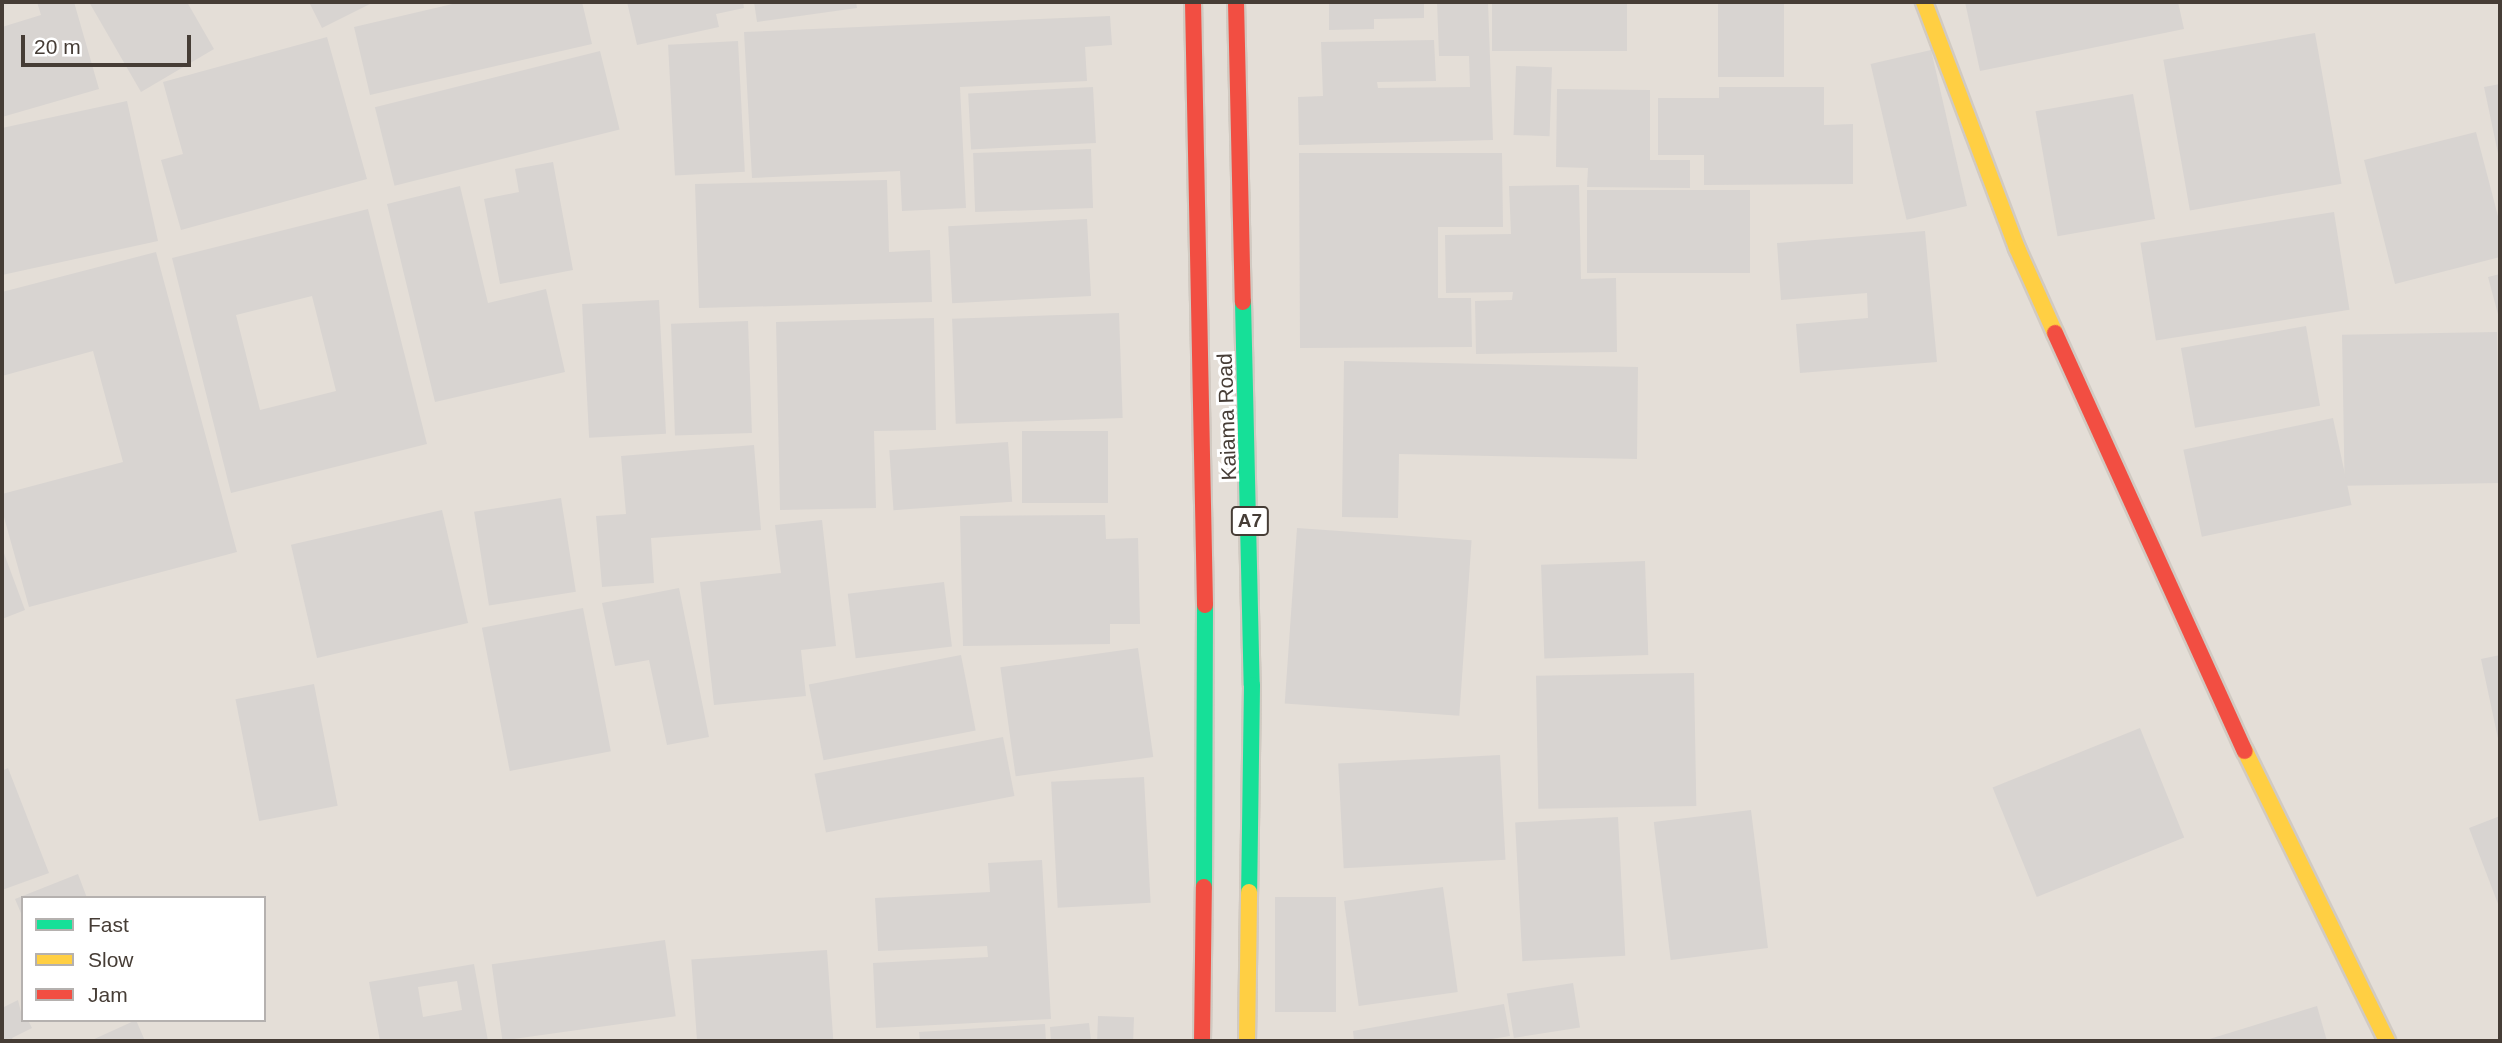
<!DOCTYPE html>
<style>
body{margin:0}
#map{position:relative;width:2502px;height:1043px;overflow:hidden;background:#f0edea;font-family:Arial,sans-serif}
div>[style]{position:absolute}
.residential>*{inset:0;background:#e4ded7}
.building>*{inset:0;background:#d8d4d1;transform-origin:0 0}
.roads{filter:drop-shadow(2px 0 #d1cac2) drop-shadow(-2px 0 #d1cac2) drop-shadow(0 2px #d1cac2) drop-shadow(0 -2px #d1cac2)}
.fast>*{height:16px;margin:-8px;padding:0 8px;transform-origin:8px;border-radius:8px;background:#16e098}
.slow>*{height:16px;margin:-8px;padding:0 8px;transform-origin:8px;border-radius:8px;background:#ffcf43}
.jam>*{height:16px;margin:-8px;padding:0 8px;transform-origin:8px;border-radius:8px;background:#f24e42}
span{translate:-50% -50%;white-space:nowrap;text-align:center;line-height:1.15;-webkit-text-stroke:6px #fff;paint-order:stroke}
.shield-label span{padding:2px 5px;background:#fff;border:2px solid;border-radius:5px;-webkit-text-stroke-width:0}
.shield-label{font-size:19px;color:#463d36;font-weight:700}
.street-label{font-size:21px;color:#463d36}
.frame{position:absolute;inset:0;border:4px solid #463d36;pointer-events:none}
.legend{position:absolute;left:21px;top:896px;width:245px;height:126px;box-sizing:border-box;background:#fff;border:2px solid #b5b1af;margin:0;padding:9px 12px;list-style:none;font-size:21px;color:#463d36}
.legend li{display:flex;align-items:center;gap:14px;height:35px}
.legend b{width:35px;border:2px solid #b5b1af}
.scale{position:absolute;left:21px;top:35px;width:170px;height:32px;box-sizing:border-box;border:4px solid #463d36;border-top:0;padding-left:9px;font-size:21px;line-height:24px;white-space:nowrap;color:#463d36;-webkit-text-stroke:5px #fff;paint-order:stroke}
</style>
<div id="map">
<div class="residential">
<i style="clip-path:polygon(evenodd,2px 2px,2500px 2px,2500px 1041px,2px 1041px,2px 2px,23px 898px,264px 898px,264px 1020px,23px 1020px,23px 898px)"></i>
</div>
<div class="building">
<i style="clip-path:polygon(37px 2px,74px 2px,99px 89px,2px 117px,2px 27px,41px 15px)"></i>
<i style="clip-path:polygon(89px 2px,187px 2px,214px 49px,141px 92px)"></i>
<i style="clip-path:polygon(309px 2px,374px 2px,322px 28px)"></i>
<i style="clip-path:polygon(461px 2px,582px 2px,592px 44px,370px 95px,354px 27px)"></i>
<i style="clip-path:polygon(627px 2px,743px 2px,744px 8px,716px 14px,719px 27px,637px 45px)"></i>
<i style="clip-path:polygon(754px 2px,856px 2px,857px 8px,757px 22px)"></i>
<i style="clip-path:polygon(1329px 2px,1424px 2px,1424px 18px,1374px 19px,1374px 29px,1329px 30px)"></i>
<i style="clip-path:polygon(1437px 2px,1488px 2px,1493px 140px,1299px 145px,1298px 97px,1323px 96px,1321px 42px,1434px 40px,1436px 81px,1377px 82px,1378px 88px,1470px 87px,1469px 56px,1439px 56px)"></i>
<i style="left:1492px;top:2px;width:135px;height:49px"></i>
<i style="left:1718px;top:2px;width:66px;height:75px"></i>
<i style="clip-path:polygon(1965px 2px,2178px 2px,2184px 29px,1980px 71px)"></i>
<i style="clip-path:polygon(1110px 16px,1112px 45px,1085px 47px,1087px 81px,960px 87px,966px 208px,902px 211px,900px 171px,752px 178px,744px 32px)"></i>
<i style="left:2315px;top:33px;width:153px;height:154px;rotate:80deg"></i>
<i style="clip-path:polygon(327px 37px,367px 179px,181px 230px,161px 160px,183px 154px,163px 82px)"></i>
<i style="left:738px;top:41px;width:131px;height:70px;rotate:87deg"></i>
<i style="left:1931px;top:50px;width:160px;height:62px;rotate:77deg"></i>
<i style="left:600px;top:51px;width:81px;height:232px;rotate:76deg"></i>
<i style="left:1516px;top:66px;width:36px;height:69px;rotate:2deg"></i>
<i style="clip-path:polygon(2500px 84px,2500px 158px,2499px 158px,2484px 87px)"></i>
<i style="left:1093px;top:87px;width:56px;height:125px;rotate:87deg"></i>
<i style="clip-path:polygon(1719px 87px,1824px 87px,1824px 125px,1853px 124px,1853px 184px,1704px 185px,1704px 155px,1658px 155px,1658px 98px,1719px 98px)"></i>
<i style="clip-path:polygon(1557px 89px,1650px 90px,1650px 160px,1690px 160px,1690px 188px,1587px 187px,1588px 168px,1556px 167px)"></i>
<i style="left:2133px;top:94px;width:127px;height:99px;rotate:80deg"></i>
<i style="clip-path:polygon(127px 101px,158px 241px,2px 275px,2px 128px)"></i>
<i style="clip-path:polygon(2476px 132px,2500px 224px,2500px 257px,2395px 284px,2364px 160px)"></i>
<i style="left:1091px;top:149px;width:59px;height:118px;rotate:88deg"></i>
<i style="clip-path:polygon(1299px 153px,1502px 153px,1503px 227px,1438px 227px,1438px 298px,1471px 298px,1472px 347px,1300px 348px)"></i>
<i style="clip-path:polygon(553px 162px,573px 270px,500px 284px,484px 199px,519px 192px,515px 169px)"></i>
<i style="clip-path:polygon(887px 180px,889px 252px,930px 250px,932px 302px,699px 308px,695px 184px)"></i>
<i style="clip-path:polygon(1579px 185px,1581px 279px,1616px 278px,1617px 352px,1476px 354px,1475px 301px,1512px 300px,1513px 292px,1446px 293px,1445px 235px,1511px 234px,1509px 186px)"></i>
<i style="clip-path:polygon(460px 186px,488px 303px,546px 289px,565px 372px,435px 402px,387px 204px)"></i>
<i style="left:1587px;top:190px;width:163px;height:83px"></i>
<i style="clip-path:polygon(evenodd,368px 209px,427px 444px,231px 493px,172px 258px,368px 209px,312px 296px,336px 391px,260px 410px,236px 315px,312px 296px)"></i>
<i style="left:2334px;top:212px;width:99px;height:196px;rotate:81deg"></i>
<i style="left:1087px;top:219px;width:77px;height:139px;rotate:87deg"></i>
<i style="clip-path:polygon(1925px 231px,1937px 362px,1800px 373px,1796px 324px,1868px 318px,1867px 293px,1781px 300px,1777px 243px)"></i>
<i style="clip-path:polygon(156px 252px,237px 552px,29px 607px,2px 510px,2px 494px,123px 462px,93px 351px,2px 376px,2px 292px)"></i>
<i style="clip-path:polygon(2500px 274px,2500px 317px,2499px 318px,2488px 277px)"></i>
<i style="left:659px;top:300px;width:134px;height:77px;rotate:87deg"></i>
<i style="left:1119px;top:313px;width:105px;height:167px;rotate:88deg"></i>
<i style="clip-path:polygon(934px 318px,936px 430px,874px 431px,876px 508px,780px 510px,776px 322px)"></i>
<i style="left:748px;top:321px;width:112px;height:77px;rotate:88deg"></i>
<i style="left:2306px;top:326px;width:81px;height:127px;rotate:80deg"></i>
<i style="left:2497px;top:332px;width:151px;height:155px;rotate:89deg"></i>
<i style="clip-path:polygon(1344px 361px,1638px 367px,1637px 459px,1399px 454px,1398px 518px,1342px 517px)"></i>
<i style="left:2333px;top:418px;width:89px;height:153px;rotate:78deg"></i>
<i style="left:1022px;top:431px;width:86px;height:72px"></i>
<i style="left:1008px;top:442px;width:60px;height:119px;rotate:86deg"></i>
<i style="clip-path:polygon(754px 445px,761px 530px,651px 538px,654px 583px,602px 587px,596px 516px,626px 514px,621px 456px)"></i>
<i style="left:561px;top:498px;width:95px;height:88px;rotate:81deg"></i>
<i style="left:442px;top:510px;width:116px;height:155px;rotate:77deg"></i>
<i style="clip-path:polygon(1105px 515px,1106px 539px,1138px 538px,1140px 624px,1110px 624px,1110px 644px,963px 646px,960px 516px)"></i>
<i style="clip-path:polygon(822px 520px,836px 646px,801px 650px,806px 696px,714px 705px,700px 582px,781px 573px,775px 525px)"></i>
<i style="left:1297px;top:528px;width:175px;height:176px;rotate:4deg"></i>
<i style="clip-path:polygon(2px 548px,25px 610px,2px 619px)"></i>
<i style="left:1645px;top:561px;width:94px;height:104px;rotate:88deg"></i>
<i style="left:944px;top:582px;width:65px;height:97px;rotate:83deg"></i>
<i style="clip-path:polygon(679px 588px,709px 737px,667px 745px,649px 660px,615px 666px,602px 603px)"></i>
<i style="left:583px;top:608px;width:146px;height:103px;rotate:79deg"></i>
<i style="left:1138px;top:648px;width:110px;height:139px;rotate:82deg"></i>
<i style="left:961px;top:655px;width:77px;height:155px;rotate:79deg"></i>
<i style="clip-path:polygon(2500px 655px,2500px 743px,2499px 743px,2481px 659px)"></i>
<i style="left:1694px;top:673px;width:133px;height:158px;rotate:89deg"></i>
<i style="left:314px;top:684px;width:124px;height:80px;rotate:79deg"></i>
<i style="left:2140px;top:728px;width:118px;height:159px;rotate:68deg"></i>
<i style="left:1003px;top:737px;width:60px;height:192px;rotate:79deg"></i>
<i style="left:1500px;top:755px;width:105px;height:162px;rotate:87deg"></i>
<i style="clip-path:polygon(8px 768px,49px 873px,2px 890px,2px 771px)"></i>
<i style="left:1144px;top:777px;width:126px;height:93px;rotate:87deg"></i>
<i style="left:1751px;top:810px;width:139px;height:98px;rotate:83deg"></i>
<i style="clip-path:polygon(2500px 816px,2500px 909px,2469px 828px)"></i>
<i style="left:1618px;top:817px;width:139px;height:103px;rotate:87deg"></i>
<i style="clip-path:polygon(1042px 860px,1051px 1019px,876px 1028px,873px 963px,988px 957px,987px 946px,878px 951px,875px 898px,990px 892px,988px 863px)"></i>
<i style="clip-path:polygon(78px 874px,87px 898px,23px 898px,23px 918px,15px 899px)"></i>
<i style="left:1443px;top:887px;width:106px;height:100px;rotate:82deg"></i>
<i style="left:1275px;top:897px;width:61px;height:115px"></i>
<i style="left:665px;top:940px;width:77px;height:175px;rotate:82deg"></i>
<i style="left:827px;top:950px;width:91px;height:136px;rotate:86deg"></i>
<i style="clip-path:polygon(evenodd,474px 964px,488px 1041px,380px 1041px,369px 982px,474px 964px,457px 981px,462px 1010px,423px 1017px,418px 987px,457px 981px)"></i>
<i style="left:1573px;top:983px;width:45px;height:67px;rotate:81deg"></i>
<i style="clip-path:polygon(18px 1000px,23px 1020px,28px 1020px,32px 1028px,12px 1038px,14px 1041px,2px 1041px,2px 1008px)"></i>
<i style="clip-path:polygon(1504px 1004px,1510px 1036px,1479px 1041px,1354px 1041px,1353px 1031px)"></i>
<i style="clip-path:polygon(2317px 1006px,2327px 1041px,2203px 1041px)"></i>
<i style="left:1098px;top:1016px;width:36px;height:25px;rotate:2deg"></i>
<i style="clip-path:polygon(136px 1020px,145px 1041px,90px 1041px)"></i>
<i style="clip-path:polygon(1089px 1023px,1091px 1041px,1051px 1041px,1050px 1027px)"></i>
<i style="clip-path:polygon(1045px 1024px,1046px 1041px,920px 1041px,919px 1032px)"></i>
</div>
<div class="roads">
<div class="fast">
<i style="left:1243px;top:302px;width:383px;rotate:88.7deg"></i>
<i style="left:1252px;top:685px;width:207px;rotate:90.8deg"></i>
<i style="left:1204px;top:887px;width:282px;rotate:-89.8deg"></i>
</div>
<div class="slow">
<i style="left:1924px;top:2px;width:263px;rotate:69.3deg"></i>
<i style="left:2017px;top:248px;width:93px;rotate:65.9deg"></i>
<i style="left:2245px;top:751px;width:323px;rotate:63.9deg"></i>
<i style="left:1247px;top:1041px;width:149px;rotate:-89.2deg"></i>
</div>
<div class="jam">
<i style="left:1193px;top:2px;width:603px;rotate:88.86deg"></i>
<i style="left:1236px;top:2px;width:300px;rotate:88.7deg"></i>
<i style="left:2055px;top:333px;width:459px;rotate:65.6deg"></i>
<i style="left:1202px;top:1041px;width:154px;rotate:-89.3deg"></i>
</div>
</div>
<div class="shield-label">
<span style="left:1250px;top:521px">A7</span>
</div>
<div class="street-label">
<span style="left:1227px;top:417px;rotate:-92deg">Kaiama Road</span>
</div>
<div class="frame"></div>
<ul class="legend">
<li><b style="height:9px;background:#16e098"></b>Fast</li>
<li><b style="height:9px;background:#ffcf43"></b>Slow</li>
<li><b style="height:9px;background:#f24e42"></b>Jam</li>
</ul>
<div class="scale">20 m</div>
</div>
